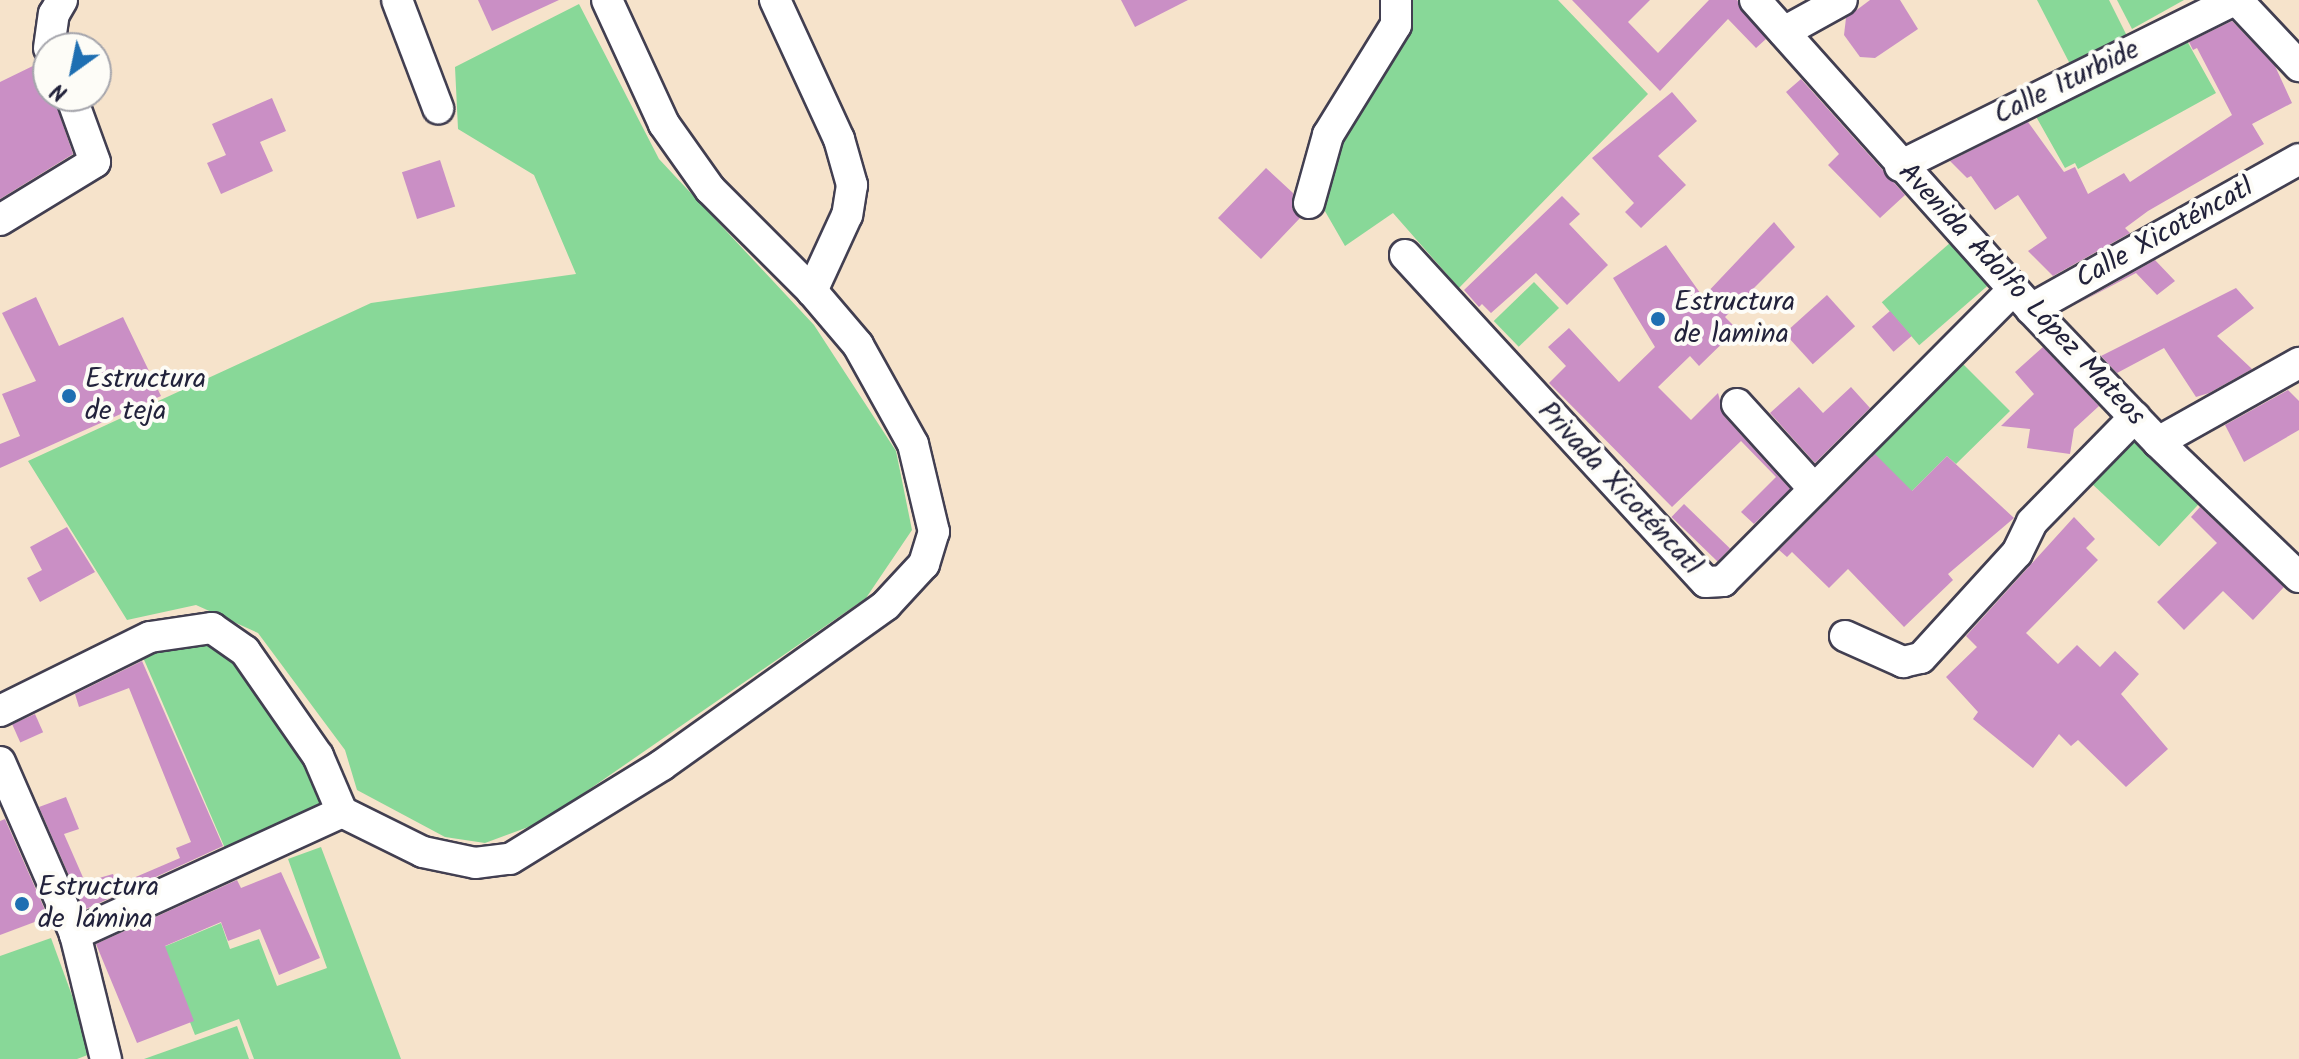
<!DOCTYPE html>
<meta charset="utf-8">
<style>
body{margin:0}
#map{position:relative;width:2299px;height:1059px;overflow:hidden;background:#f6e3cb;font-family:Kalam,sans-serif}
div>[style]{position:absolute}
.green>*{inset:0;background:#88d898;transform-origin:0 0}
.building>*{inset:0;background:#ca8fc5;transform-origin:0 0}
.roads{filter:drop-shadow(2px 0 #423f51) drop-shadow(-2px 0 #423f51) drop-shadow(0 2px #423f51) drop-shadow(0 -2px #423f51)}
.minor>*{height:30px;margin:-15px;padding:0 15px;transform-origin:15px;border-radius:15px;background:#fff}
.dots>*{width:22px;height:22px;translate:-50% -50%;box-sizing:border-box;border:4px solid #fdfcf7;border-radius:50%}
span{translate:-50% -50%;white-space:nowrap;text-align:center;line-height:1.15;-webkit-text-stroke:8px #fdfcf7;paint-order:stroke}
.street-label{font-size:28px;color:#22223b}
.poi-label{font-size:28px;color:#22223b}
.left{translate:0 -50%;text-align:left}
.north{position:absolute;left:32px;top:32px;width:80px;height:80px;box-sizing:border-box;background:#fdfcf7;border:2px solid #a5a5ac;border-radius:50%;rotate:213deg;font-size:22px;font-weight:700;line-height:32px;text-align:center;color:#22223b}
.north::after{content:'';display:block;margin:auto;width:28px;height:36px;background:#1f6fb2;clip-path:polygon(50% 0,100% 100%,50% 72%,0 100%)}
</style>
<div id="map">
<div class="green">
<i style="clip-path:polygon(1406px 0,1558px 0,1648px 94px,1459px 288px,1393px 213px,1345px 246px,1318px 199px,1334px 140px)"></i>
<i style="clip-path:polygon(2037px 0,2109px 0,2128px 38px,2071px 66px)"></i>
<i style="clip-path:polygon(2117px 0,2184px 0,2132px 29px)"></i>
<i style="clip-path:polygon(579px 4px,659px 159px,814px 325px,896px 451px,912px 530px,866px 598px,542px 822px,485px 843px,445px 837px,357px 790px,345px 750px,258px 633px,196px 605px,127px 620px,28px 461px,371px 303px,576px 274px,534px 175px,458px 129px,455px 67px)"></i>
<i style="clip-path:polygon(2182px 32px,2216px 93px,2078px 169px,2075px 163px,2065px 168px,2034px 113px)"></i>
<i style="left:1958px;top:236px;width:57px;height:101px;rotate:49deg"></i>
<i style="left:1534px;top:282px;width:36px;height:56px;rotate:46deg"></i>
<i style="clip-path:polygon(1958px 359px,2010px 411px,1956px 464px,1947px 456px,1909px 494px,1866px 451px)"></i>
<i style="left:2133px;top:425px;width:102px;height:71px;rotate:43deg"></i>
<i style="clip-path:polygon(212px 633px,242px 658px,313px 761px,330px 808px,227px 853px,142px 655px)"></i>
<i style="clip-path:polygon(321px 847px,401px 1059px,254px 1059px,239px 1019px,195px 1035px,161px 948px,221px 923px,230px 949px,259px 939px,277px 986px,327px 968px,288px 859px)"></i>
<i style="clip-path:polygon(51px 938px,93px 1053px,77px 1059px,0 1059px,0 956px)"></i>
<i style="clip-path:polygon(237px 1026px,249px 1059px,144px 1059px)"></i>
</div>
<div class="building">
<i style="clip-path:polygon(478px 0,559px 0,492px 31px)"></i>
<i style="clip-path:polygon(1121px 0,1188px 0,1135px 27px)"></i>
<i style="clip-path:polygon(1572px 0,1650px 0,1628px 22px,1658px 53px,1709px 0,1737px 0,1766px 39px,1756px 48px,1728px 19px,1660px 91px)"></i>
<i style="clip-path:polygon(1870px 0,1900px 0,1918px 29px,1875px 58px,1860px 57px,1844px 35px,1846px 18px)"></i>
<i style="clip-path:polygon(2232px 21px,2275px 66px,2292px 103px,2252px 124px,2264px 144px,2148px 211px,2125px 228px,2130px 233px,2053px 276px,2028px 251px,2047px 238px,2018px 195px,1995px 210px,1971px 176px,1967px 178px,1950px 161px,2028px 122px,2064px 172px,2075px 167px,2088px 194px,2124px 173px,2130px 182px,2232px 115px,2197px 48px,2193px 50px,2189px 42px)"></i>
<i style="clip-path:polygon(39px 63px,48px 66px,48px 96px,53px 96px,73px 154px,0 199px,0 82px)"></i>
<i style="clip-path:polygon(1801px 79px,1905px 195px,1880px 218px,1828px 165px,1839px 154px,1786px 92px)"></i>
<i style="clip-path:polygon(1672px 92px,1697px 121px,1658px 156px,1686px 185px,1641px 228px,1625px 212px,1634px 203px,1592px 158px)"></i>
<i style="clip-path:polygon(272px 98px,286px 131px,260px 142px,273px 171px,221px 194px,207px 163px,226px 155px,212px 124px)"></i>
<i style="left:440px;top:160px;width:49px;height:40px;rotate:72deg"></i>
<i style="clip-path:polygon(1266px 168px,1293px 193px,1292px 208px,1300px 218px,1261px 259px,1218px 218px)"></i>
<i style="clip-path:polygon(1562px 196px,1580px 214px,1569px 224px,1608px 265px,1567px 305px,1536px 273px,1491px 313px,1482px 304px,1479px 307px,1464px 290px)"></i>
<i style="clip-path:polygon(1774px 222px,1795px 247px,1725px 317px,1737px 329px,1699px 366px,1690px 356px,1658px 387px,1691px 420px,1718px 393px,1724px 416px,1790px 489px,1754px 524px,1741px 512px,1776px 477px,1741px 441px,1672px 507px,1549px 383px,1566px 366px,1548px 347px,1569px 328px,1619px 382px,1655px 347px,1613px 278px,1666px 245px,1703px 297px)"></i>
<i style="clip-path:polygon(2155px 260px,2175px 281px,2157px 295px,2136px 273px,2077px 304px)"></i>
<i style="clip-path:polygon(2236px 288px,2254px 308px,2217px 336px,2252px 369px,2209px 393px,2196px 397px,2164px 348px,2117px 373px,2101px 356px)"></i>
<i style="left:1827px;top:295px;width:42px;height:57px;rotate:48deg"></i>
<i style="clip-path:polygon(36px 297px,59px 346px,123px 317px,161px 396px,0 468px,0 444px,20px 436px,2px 394px,36px 381px,2px 313px)"></i>
<i style="left:1890px;top:311px;width:33px;height:24px;rotate:49deg"></i>
<i style="clip-path:polygon(2043px 347px,2099px 406px,2074px 429px,2070px 454px,2027px 448px,2030px 429px,2001px 426px,2034px 394px,2015px 372px)"></i>
<i style="clip-path:polygon(1799px 387px,1823px 413px,1851px 387px,1870px 408px,1815px 463px,1770px 413px)"></i>
<i style="clip-path:polygon(2288px 390px,2299px 401px,2299px 430px,2244px 462px,2225px 425px)"></i>
<i style="clip-path:polygon(1875px 454px,1912px 491px,1947px 456px,2014px 518px,1948px 574px,1953px 580px,1904px 627px,1848px 569px,1829px 588px,1792px 552px,1787px 557px,1779px 550px)"></i>
<i style="left:1684px;top:504px;width:64px;height:18px;rotate:44deg"></i>
<i style="clip-path:polygon(2200px 507px,2284px 587px,2253px 620px,2223px 591px,2184px 630px,2157px 602px,2217px 543px,2191px 517px)"></i>
<i style="clip-path:polygon(2074px 517px,2095px 539px,2086px 548px,2098px 560px,2026px 633px,2058px 664px,2077px 645px,2100px 667px,2115px 651px,2139px 674px,2121px 694px,2168px 749px,2126px 787px,2078px 740px,2071px 746px,2059px 734px,2033px 768px,1973px 719px,1978px 712px,1946px 677px,1977px 647px,1966px 636px)"></i>
<i style="clip-path:polygon(67px 527px,95px 572px,40px 602px,27px 578px,42px 570px,30px 547px)"></i>
<i style="clip-path:polygon(142px 661px,223px 846px,84px 910px,39px 807px,66px 797px,79px 829px,64px 834px,85px 882px,113px 874px,117px 885px,180px 858px,176px 848px,191px 842px,129px 688px,79px 707px,75px 694px)"></i>
<i style="left:35px;top:714px;width:20px;height:25px;rotate:66deg"></i>
<i style="clip-path:polygon(5px 819px,48px 917px,0 935px,0 821px)"></i>
<i style="clip-path:polygon(281px 872px,320px 958px,279px 975px,260px 929px,228px 941px,221px 922px,165px 946px,194px 1021px,137px 1043px,96px 944px,237px 880px,241px 888px)"></i>
</div>
<div class="roads">
<div class="minor">
<i style="left:397px;top:0;width:116px;rotate:69.2deg"></i>
<i style="left:775px;top:0;width:153px;rotate:65.3deg"></i>
<i style="left:839px;top:139px;width:48px;rotate:74.2deg"></i>
<i style="left:852px;top:185px;width:30px;rotate:99deg"></i>
<i style="left:847px;top:215px;width:84px;rotate:114.7deg"></i>
<i style="left:1755px;top:0;width:414px;rotate:48.2deg"></i>
<i style="left:2031px;top:309px;width:184px;rotate:46.3deg"></i>
<i style="left:2158px;top:442px;width:195px;rotate:43.8deg"></i>
<i style="left:2237px;top:0;width:91px;rotate:46.8deg"></i>
<i style="left:1784px;top:32px;width:66px;rotate:-28.9deg"></i>
<i style="left:49px;top:48px;width:34px;rotate:-82deg"></i>
<i style="left:54px;top:14px;width:16px;rotate:-60deg"></i>
<i style="left:1900px;top:166px;width:373px;rotate:-26.4deg"></i>
<i style="left:1309px;top:203px;width:71px;rotate:-74.4deg"></i>
<i style="left:1328px;top:135px;width:129px;rotate:-58.3deg"></i>
<i style="left:1396px;top:25px;width:25px;rotate:-90deg"></i>
<i style="left:0;top:220px;width:111px;rotate:-31.4deg"></i>
<i style="left:95px;top:162px;width:70px;rotate:-110deg"></i>
<i style="left:1405px;top:255px;width:444px;rotate:47.4deg"></i>
<i style="left:1706px;top:582px;width:17px;rotate:-3deg"></i>
<i style="left:1723px;top:581px;width:412px;rotate:-45.1deg"></i>
<i style="left:2031px;top:309px;width:307px;rotate:-29.2deg"></i>
<i style="left:1737px;top:404px;width:115px;rotate:47.8deg"></i>
<i style="left:2158px;top:442px;width:162px;rotate:-29.3deg"></i>
<i style="left:1845px;top:636px;width:64px;rotate:24.1deg"></i>
<i style="left:1903px;top:662px;width:18px;rotate:-13deg"></i>
<i style="left:1921px;top:658px;width:142px;rotate:-47.6deg"></i>
<i style="left:2017px;top:553px;width:34px;rotate:-64deg"></i>
<i style="left:2032px;top:522px;width:147px;rotate:-45.6deg"></i>
<i style="left:0;top:711px;width:167px;rotate:-26.3deg"></i>
<i style="left:150px;top:637px;width:63px;rotate:-8.3deg"></i>
<i style="left:212px;top:628px;width:40px;rotate:34.9deg"></i>
<i style="left:245px;top:651px;width:128px;rotate:55.2deg"></i>
<i style="left:318px;top:756px;width:61px;rotate:66.8deg"></i>
<i style="left:342px;top:812px;width:294px;rotate:155.4deg"></i>
<i style="left:0;top:762px;width:188px;rotate:66.4deg"></i>
<i style="left:75px;top:934px;width:129px;rotate:76.1deg"></i>
<i style="left:342px;top:812px;width:90px;rotate:26.3deg"></i>
<i style="left:423px;top:852px;width:53px;rotate:11.9deg"></i>
<i style="left:475px;top:863px;width:35px;rotate:-7deg"></i>
<i style="left:510px;top:859px;width:179px;rotate:-31.7deg"></i>
<i style="left:662px;top:765px;width:275px;rotate:-35.5deg"></i>
<i style="left:886px;top:605px;width:56px;rotate:-47.2deg"></i>
<i style="left:924px;top:564px;width:34px;rotate:-73deg"></i>
<i style="left:934px;top:532px;width:90px;rotate:-103.4deg"></i>
<i style="left:913px;top:444px;width:113px;rotate:-119.1deg"></i>
<i style="left:858px;top:345px;width:71px;rotate:-130.4deg"></i>
<i style="left:812px;top:291px;width:144px;rotate:-135deg"></i>
<i style="left:710px;top:189px;width:80px;rotate:-125.3deg"></i>
<i style="left:664px;top:124px;width:136px;rotate:-114.7deg"></i>
</div>
</div>
<div class="dots">
<i style="left:1658px;top:319px;background:#1f6fb2"></i>
<i style="left:69px;top:396px;background:#1f6fb2"></i>
<i style="left:22px;top:904px;background:#1f6fb2"></i>
</div>
<div class="street-label">
<span style="left:2067px;top:83px;rotate:-26deg">Calle Iturbide</span>
<span style="left:2165px;top:234px;rotate:-29deg">Calle Xicoténcatl</span>
<span style="left:2021px;top:295px;rotate:47deg">Avenida Adolfo López Mateos</span>
<span style="left:1619px;top:489px;rotate:47deg">Privada Xicoténcatl</span>
</div>
<div class="poi-label">
<span class="left" style="left:1674px;top:319px">Estructura<br>de lamina</span>
<span class="left" style="left:85px;top:396px">Estructura<br>de teja</span>
<span class="left" style="left:38px;top:904px">Estructura<br>de lámina</span>
</div>
<div class="north">N</div>
</div>
